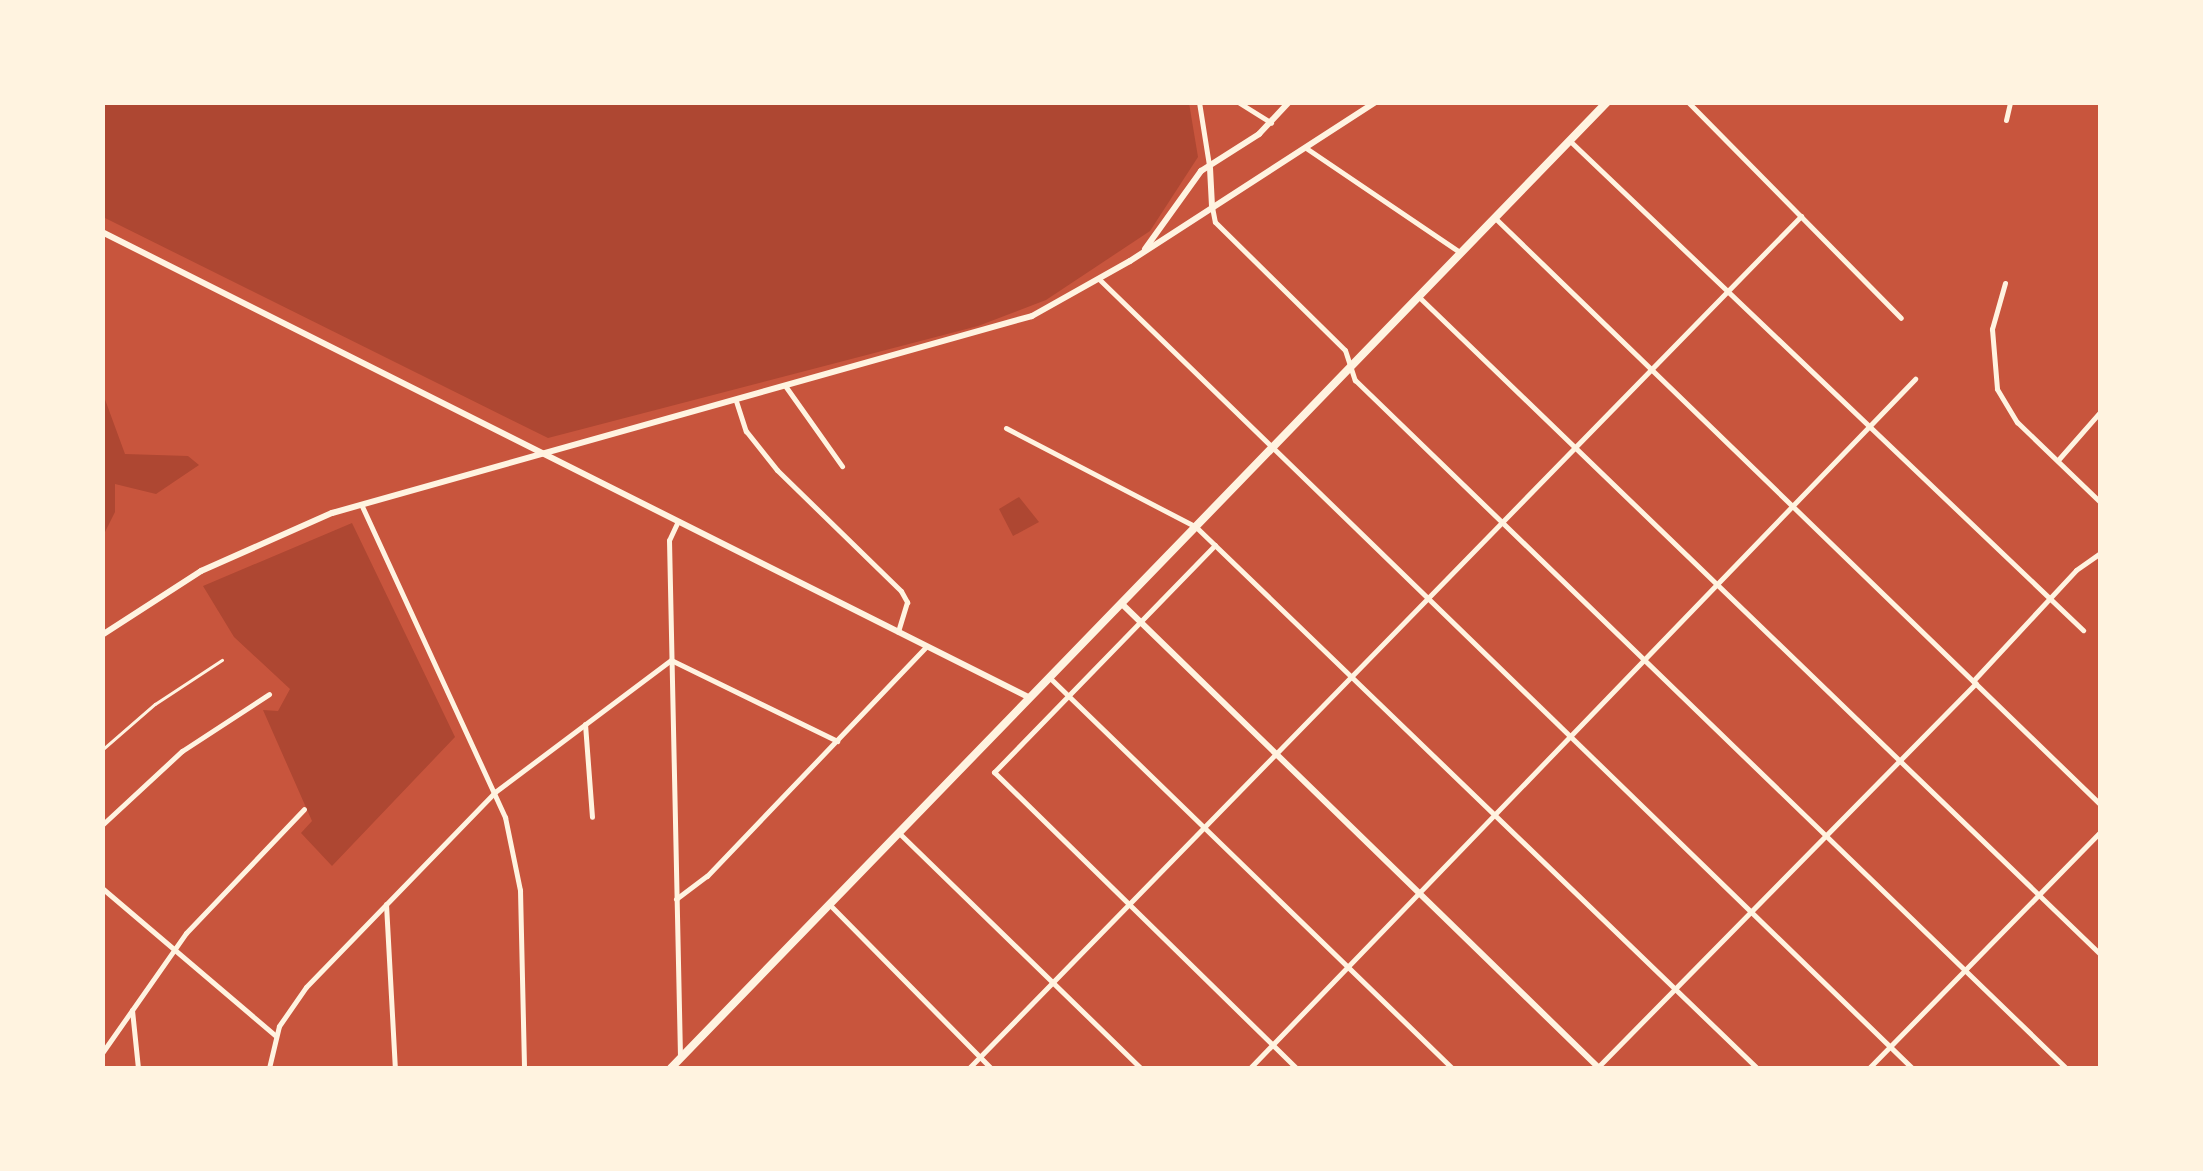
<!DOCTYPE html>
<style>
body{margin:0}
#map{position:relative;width:2203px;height:1171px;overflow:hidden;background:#c8553d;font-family:Quicksand,sans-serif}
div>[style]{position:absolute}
.green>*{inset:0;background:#ae4732}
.service>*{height:2.5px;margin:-1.25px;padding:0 1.25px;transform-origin:1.25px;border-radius:1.25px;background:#fff3e0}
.minor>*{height:5px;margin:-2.5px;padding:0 2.5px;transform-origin:2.5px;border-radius:2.5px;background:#fff3e0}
.tertiary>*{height:6px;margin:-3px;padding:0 3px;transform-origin:3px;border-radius:3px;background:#fff3e0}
.secondary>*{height:8px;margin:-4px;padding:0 4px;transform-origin:4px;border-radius:4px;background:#fff3e0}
span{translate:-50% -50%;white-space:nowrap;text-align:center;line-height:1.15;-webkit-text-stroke:10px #fff3e0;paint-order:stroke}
.frame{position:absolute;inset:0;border:105px solid #fff3e0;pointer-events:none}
</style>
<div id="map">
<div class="green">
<i style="clip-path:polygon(1189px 103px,1198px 157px,1150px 231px,1046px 300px,978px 326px,548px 438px,103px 217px,103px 103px)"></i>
<i style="clip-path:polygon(103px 394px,125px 454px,188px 456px,199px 465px,156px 494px,115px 484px,115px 512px,103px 536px)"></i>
<i style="clip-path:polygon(1019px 497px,1039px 522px,1013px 536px,999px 509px)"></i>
<i style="clip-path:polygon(352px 523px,455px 737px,332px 866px,301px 833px,312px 821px,263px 710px,278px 711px,290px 689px,234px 637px,203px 586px)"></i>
</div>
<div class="service">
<i style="left:102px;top:750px;width:70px;rotate:-41deg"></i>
<i style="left:155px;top:704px;width:80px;rotate:-33.3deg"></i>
</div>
<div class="minor">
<i style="left:1199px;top:102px;width:64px;rotate:81deg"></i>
<i style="left:1238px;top:102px;width:39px;rotate:32deg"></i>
<i style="left:1688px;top:102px;width:303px;rotate:45.4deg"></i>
<i style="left:2006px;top:120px;width:18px;rotate:-77deg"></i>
<i style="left:1570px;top:141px;width:709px;rotate:43.63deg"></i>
<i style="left:1306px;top:148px;width:187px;rotate:34.1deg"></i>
<i style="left:1212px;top:207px;width:15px;rotate:79deg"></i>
<i style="left:1215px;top:222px;width:182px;rotate:44.6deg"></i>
<i style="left:1345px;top:350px;width:32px;rotate:72deg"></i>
<i style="left:1355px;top:380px;width:989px;rotate:44.06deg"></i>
<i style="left:1495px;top:218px;width:842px;rotate:44.09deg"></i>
<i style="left:1100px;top:280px;width:1131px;rotate:44.14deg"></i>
<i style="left:2005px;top:283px;width:48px;rotate:105.8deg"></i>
<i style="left:1992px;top:329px;width:60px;rotate:85.2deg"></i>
<i style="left:1997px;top:389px;width:39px;rotate:59deg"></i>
<i style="left:2017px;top:422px;width:115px;rotate:43.9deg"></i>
<i style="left:1419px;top:297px;width:946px;rotate:43.97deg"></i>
<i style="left:786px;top:387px;width:97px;rotate:54.7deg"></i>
<i style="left:736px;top:401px;width:32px;rotate:72deg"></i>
<i style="left:746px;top:431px;width:50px;rotate:51.5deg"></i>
<i style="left:777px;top:470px;width:173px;rotate:44.3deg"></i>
<i style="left:901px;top:591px;width:13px;rotate:61deg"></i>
<i style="left:907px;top:602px;width:31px;rotate:107deg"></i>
<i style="left:1006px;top:428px;width:214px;rotate:27.5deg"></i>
<i style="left:1196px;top:527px;width:779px;rotate:43.96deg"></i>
<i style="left:2058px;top:460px;width:64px;rotate:-48.8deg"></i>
<i style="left:361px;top:504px;width:345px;rotate:65.3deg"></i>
<i style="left:505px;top:817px;width:75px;rotate:78.4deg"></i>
<i style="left:520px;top:890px;width:178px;rotate:88.7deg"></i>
<i style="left:678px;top:521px;width:21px;rotate:115deg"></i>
<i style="left:669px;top:540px;width:516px;rotate:88.78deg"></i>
<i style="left:1215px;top:545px;width:317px;rotate:134.2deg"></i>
<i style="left:994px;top:772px;width:423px;rotate:44.4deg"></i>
<i style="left:1050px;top:678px;width:560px;rotate:44.13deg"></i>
<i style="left:1973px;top:681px;width:151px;rotate:-47.1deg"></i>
<i style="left:2076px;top:570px;width:29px;rotate:-35deg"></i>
<i style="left:585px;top:724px;width:93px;rotate:85.7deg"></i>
<i style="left:102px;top:825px;width:109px;rotate:-42.8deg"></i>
<i style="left:182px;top:751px;width:104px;rotate:-33.2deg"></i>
<i style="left:899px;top:833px;width:337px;rotate:44.2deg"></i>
<i style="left:102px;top:888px;width:227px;rotate:40.4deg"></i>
<i style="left:676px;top:899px;width:39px;rotate:-37deg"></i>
<i style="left:707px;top:876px;width:318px;rotate:-46.3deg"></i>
<i style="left:386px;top:904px;width:164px;rotate:86.9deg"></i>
<i style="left:830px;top:905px;width:229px;rotate:45.4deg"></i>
<i style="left:132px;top:1010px;width:58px;rotate:84.1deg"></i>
<i style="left:102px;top:1053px;width:146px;rotate:-55deg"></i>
<i style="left:186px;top:933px;width:171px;rotate:-46.4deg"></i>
<i style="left:269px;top:1068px;width:43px;rotate:-76.6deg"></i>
<i style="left:279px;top:1026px;width:47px;rotate:-55.3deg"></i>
<i style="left:306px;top:987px;width:272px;rotate:-45.9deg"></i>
<i style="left:495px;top:792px;width:220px;rotate:-36.9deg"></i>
<i style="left:671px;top:660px;width:185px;rotate:26deg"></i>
<i style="left:969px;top:1068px;width:1191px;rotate:-45.68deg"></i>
<i style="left:1250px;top:1068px;width:958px;rotate:-46.02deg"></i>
<i style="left:1597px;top:1068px;width:540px;rotate:-45.45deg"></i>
<i style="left:1869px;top:1068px;width:330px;rotate:-45.6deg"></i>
</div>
<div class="tertiary">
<i style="left:1210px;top:168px;width:38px;rotate:87deg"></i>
<i style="left:102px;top:232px;width:1038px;rotate:26.66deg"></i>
<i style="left:1145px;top:249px;width:96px;rotate:-54.3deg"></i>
<i style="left:1201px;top:171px;width:69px;rotate:-32.5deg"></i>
<i style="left:1259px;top:134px;width:44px;rotate:-46.8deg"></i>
<i style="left:1121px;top:603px;width:667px;rotate:44.21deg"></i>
<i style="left:102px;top:635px;width:118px;rotate:-32.9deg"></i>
<i style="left:201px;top:571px;width:143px;rotate:-23.9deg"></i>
<i style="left:332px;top:513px;width:727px;rotate:-15.72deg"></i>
<i style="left:1032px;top:316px;width:112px;rotate:-29.3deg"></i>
<i style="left:1130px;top:261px;width:293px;rotate:-32.9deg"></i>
</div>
<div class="secondary">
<i style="left:671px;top:1068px;width:1345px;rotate:-45.9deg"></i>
</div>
<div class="frame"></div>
</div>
